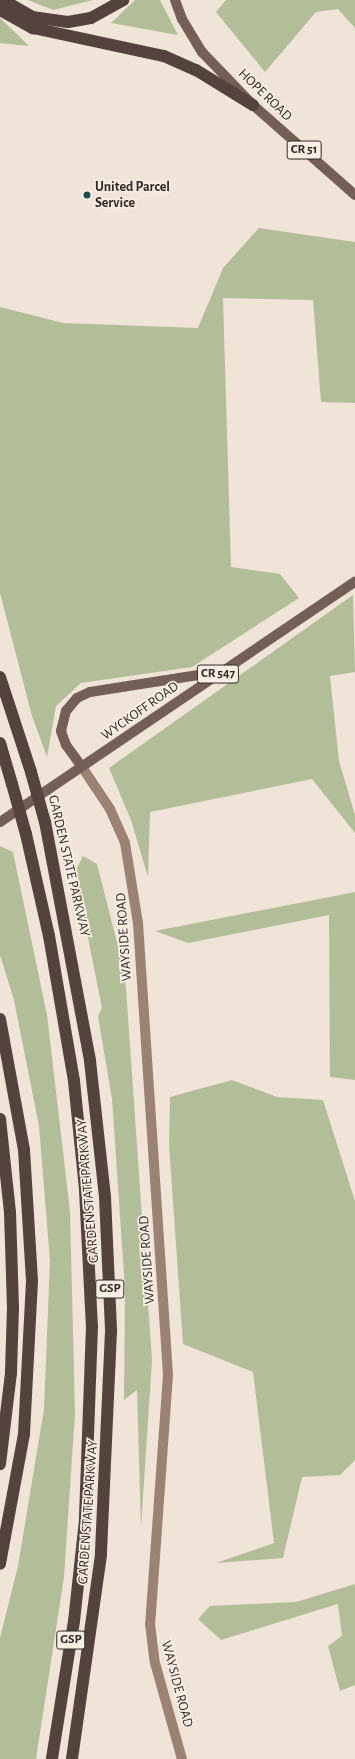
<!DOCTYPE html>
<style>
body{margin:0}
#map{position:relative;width:355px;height:1759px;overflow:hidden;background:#f0e3d7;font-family:"Alegreya Sans",sans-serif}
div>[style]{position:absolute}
.green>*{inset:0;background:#b2be98}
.secondary>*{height:10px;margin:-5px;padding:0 5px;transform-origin:5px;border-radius:5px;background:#9a8275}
.primary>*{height:10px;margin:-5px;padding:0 5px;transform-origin:5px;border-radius:5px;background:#745f56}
.highway>*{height:12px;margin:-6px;padding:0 6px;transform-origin:6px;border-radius:6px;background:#53433c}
.highway-bridge>*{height:12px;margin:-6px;padding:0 6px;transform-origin:6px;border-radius:6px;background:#53433c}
.dots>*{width:11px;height:11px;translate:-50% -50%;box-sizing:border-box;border:2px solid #f8eee3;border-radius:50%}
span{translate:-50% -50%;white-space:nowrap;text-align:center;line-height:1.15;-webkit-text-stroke:3.5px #f8eee3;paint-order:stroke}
.shield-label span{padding:1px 3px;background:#f8eee3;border:1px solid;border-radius:3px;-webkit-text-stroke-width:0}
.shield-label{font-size:13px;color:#322925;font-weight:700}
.street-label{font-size:14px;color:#322925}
.poi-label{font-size:14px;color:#322925;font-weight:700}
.left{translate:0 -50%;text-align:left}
</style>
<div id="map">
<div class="green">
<i style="clip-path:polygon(28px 0,93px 0,53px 10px)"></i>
<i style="clip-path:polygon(135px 0,160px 0,178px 35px,111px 23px)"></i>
<i style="clip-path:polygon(226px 0,355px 0,355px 28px,338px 9px,316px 12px,265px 72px,216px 12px)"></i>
<i style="clip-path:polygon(0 18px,29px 46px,0 43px)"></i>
<i style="clip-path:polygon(259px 228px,355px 242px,355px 403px,321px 402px,313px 300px,223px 298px,231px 567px,280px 574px,299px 598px,192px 667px,81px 683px,56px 706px,47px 757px,32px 716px,0 593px,0 307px,63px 323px,198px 328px,223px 268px)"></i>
<i style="clip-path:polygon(353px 595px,355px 672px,330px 676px,339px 761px,355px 815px,355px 833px,312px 779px,150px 812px,148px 877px,131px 820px,109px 768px)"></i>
<i style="clip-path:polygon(0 846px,13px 852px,47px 1015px,70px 1211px,75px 1414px,64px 1577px,36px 1759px,0 1759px,0 1638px,18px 1566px,44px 1409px,50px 1261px,39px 1126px,14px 1000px,0 955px)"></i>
<i style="clip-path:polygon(83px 856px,97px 864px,125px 974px,152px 1360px,141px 1528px,137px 1390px,124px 1400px,125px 1289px,112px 1099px,98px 1016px,102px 1008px,75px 872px)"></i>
<i style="clip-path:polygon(355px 892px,355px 1080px,330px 1077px,329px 915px,188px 943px,155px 931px)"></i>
<i style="clip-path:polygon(232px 1080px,277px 1097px,323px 1100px,355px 1201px,355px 1460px,340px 1475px,302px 1477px,283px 1558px,216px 1563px,274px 1543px,253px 1372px,183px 1344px,169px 1145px,170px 1097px)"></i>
<i style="clip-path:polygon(355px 1584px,355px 1685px,340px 1691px,328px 1646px,342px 1636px,338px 1604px,221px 1640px,198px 1619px,210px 1606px,296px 1602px)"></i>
</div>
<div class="secondary">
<i style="left:82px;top:767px;width:50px;rotate:56.3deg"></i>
<i style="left:110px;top:809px;width:37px;rotate:66deg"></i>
<i style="left:125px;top:843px;width:81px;rotate:80.8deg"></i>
<i style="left:138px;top:923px;width:453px;rotate:86.2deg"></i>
<i style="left:168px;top:1375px;width:250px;rotate:94.1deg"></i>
<i style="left:150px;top:1624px;width:39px;rotate:83deg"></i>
<i style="left:155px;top:1663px;width:100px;rotate:74.3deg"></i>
</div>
<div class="primary">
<i style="left:175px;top:0;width:20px;rotate:70deg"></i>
<i style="left:182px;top:19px;width:39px;rotate:59deg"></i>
<i style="left:202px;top:52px;width:74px;rotate:46.1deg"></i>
<i style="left:253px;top:105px;width:136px;rotate:41.4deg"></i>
<i style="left:82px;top:767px;width:27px;rotate:-126deg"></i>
<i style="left:66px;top:745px;width:15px;rotate:-110deg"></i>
<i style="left:61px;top:731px;width:21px;rotate:-76deg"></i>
<i style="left:66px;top:711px;width:17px;rotate:-50deg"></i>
<i style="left:77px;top:698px;width:14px;rotate:-25deg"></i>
<i style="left:90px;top:692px;width:129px;rotate:-8.9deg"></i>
<i style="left:0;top:822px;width:429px;rotate:-34.1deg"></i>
</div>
<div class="highway">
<i style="left:3px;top:0;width:34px;rotate:30deg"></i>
<i style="left:32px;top:17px;width:36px;rotate:8deg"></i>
<i style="left:68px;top:22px;width:23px;rotate:-10deg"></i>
<i style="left:91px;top:18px;width:37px;rotate:-29deg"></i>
<i style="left:0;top:10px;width:38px;rotate:29deg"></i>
<i style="left:33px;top:28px;width:134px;rotate:12.1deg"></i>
<i style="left:164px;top:56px;width:35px;rotate:24deg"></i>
<i style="left:196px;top:70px;width:67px;rotate:31.6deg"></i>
<i style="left:0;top:677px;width:100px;rotate:71.9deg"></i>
<i style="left:0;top:743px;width:43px;rotate:73.7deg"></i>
<i style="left:45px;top:822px;width:243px;rotate:79.3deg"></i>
<i style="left:90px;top:1061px;width:137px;rotate:83.7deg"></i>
<i style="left:105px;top:1197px;width:134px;rotate:87.4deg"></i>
<i style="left:111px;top:1331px;width:224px;rotate:92.6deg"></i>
<i style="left:101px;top:1555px;width:206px;rotate:98.1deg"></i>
<i style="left:26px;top:834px;width:105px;rotate:77.3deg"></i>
<i style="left:49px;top:936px;width:147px;rotate:80.2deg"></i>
<i style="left:74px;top:1081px;width:110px;rotate:84.2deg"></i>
<i style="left:85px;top:1190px;width:136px;rotate:87.1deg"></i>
<i style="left:92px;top:1326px;width:194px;rotate:92.1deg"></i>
<i style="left:85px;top:1520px;width:102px;rotate:96.2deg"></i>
<i style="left:74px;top:1621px;width:140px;rotate:99.1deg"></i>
<i style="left:0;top:1019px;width:133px;rotate:79.6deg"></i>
<i style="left:24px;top:1150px;width:131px;rotate:86.5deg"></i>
<i style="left:32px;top:1281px;width:153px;rotate:93deg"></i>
<i style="left:24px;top:1434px;width:132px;rotate:100.5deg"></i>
<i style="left:0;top:1119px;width:94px;rotate:83.9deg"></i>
<i style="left:10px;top:1212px;width:96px;rotate:88.2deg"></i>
<i style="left:13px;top:1308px;width:65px;rotate:91.8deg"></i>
<i style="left:11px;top:1373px;width:92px;rotate:96.9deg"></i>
</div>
<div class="highway-bridge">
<i style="left:31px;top:772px;width:52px;rotate:74.4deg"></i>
<i style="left:12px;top:784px;width:52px;rotate:74.4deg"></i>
</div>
<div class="dots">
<i style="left:87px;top:195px;background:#1c5152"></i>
</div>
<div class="shield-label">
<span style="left:304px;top:150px">CR 51</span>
<span style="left:218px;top:674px">CR 547</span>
<span style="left:110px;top:1289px">GSP</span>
<span style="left:71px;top:1640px">GSP</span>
</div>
<div class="street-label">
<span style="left:265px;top:95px;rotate:44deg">HOPE ROAD</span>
<span style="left:140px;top:711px;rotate:-35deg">WYCKOFF ROAD</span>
<span style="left:69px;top:866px;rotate:77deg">GARDEN STATE PARKWAY</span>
<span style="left:124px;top:937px;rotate:-94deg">WAYSIDE ROAD</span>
<span style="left:88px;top:1191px;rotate:-95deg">GARDEN STATE PARKWAY</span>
<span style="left:147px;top:1260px;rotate:-94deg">WAYSIDE ROAD</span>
<span style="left:88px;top:1512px;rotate:-86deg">GARDEN STATE PARKWAY</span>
<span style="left:177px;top:1684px;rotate:75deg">WAYSIDE ROAD</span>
</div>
<div class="poi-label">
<span class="left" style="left:95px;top:195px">United Parcel<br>Service</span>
</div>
</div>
